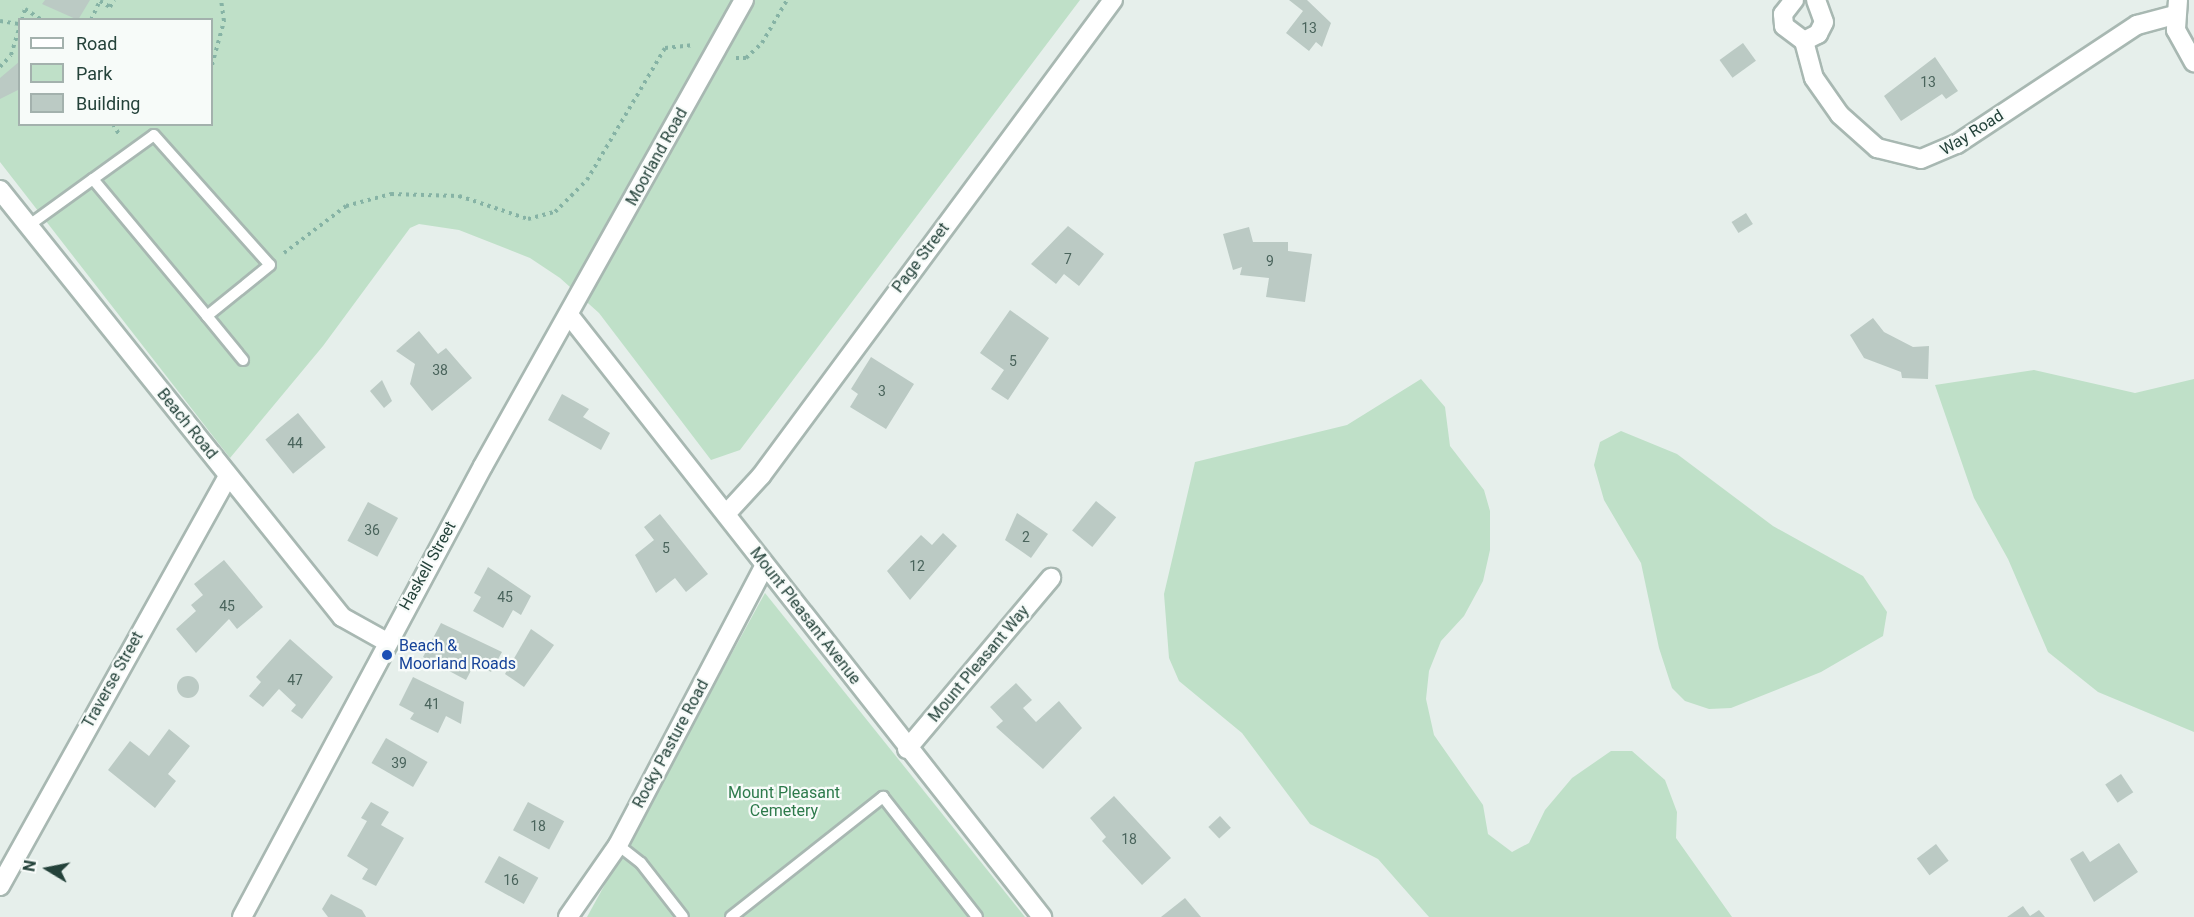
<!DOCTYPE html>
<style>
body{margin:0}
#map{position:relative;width:2194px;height:917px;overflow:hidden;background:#e6efeb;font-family:Roboto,sans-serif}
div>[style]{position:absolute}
.green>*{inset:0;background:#bfe0c8}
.building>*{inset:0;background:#bbcac4;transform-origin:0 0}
.round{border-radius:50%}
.path>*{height:4px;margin-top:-2px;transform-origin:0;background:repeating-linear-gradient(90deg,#86b3a5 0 3px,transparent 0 7.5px)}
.roads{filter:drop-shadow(2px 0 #a8b8b2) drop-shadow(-2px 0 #a8b8b2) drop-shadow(0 2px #a8b8b2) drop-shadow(0 -2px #a8b8b2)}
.lane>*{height:10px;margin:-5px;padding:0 5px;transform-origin:5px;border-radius:5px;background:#fff}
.street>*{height:18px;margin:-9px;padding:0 9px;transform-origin:9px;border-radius:9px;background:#fff}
.dots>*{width:16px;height:16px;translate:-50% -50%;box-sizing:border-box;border:3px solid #f7fbf9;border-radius:50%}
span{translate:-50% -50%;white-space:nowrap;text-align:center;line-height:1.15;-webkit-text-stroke:4.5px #f7fbf9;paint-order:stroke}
.number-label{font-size:14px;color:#4a645c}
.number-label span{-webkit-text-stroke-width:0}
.street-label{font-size:16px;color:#24423a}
.transit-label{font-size:16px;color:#164399}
.left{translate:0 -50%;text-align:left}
.park-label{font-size:16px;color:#2d7a4b}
.legend{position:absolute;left:18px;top:18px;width:195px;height:108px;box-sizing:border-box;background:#f7fbf9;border:2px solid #a3b1ad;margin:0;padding:8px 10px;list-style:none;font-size:18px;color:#24423a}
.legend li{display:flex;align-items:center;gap:12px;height:30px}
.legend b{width:30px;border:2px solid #a3b1ad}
.north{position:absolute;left:18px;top:839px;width:60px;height:60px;-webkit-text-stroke:4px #f7fbf9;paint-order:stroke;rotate:280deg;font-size:16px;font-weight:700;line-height:24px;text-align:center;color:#24423a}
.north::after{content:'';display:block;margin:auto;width:21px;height:27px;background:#24423a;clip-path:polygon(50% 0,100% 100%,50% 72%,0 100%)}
</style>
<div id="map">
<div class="green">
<i style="clip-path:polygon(evenodd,0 0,1080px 0,740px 450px,711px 460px,599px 313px,560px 278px,530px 258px,459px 230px,419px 224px,410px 228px,323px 346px,230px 458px,0 162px,0 0,20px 20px,212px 20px,212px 124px,20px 124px,20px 20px)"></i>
<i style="clip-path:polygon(2034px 370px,2135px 393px,2194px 379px,2194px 732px,2098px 692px,2048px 652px,2008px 559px,1974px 498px,1935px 385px)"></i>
<i style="clip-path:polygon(1421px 379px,1445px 407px,1450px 446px,1484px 490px,1490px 511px,1490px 550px,1483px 581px,1464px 616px,1441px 641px,1429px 671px,1426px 699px,1434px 735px,1483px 805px,1488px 834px,1512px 852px,1529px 843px,1545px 810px,1572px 778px,1611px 751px,1632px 751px,1665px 780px,1677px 812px,1676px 838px,1732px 917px,1429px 917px,1378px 859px,1310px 824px,1242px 733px,1179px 681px,1169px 658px,1164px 594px,1195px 462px,1347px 425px)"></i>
<i style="clip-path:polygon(1621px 431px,1677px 454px,1773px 526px,1863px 576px,1887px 612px,1883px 636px,1821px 672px,1731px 708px,1709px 709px,1685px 701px,1672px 688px,1659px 648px,1641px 563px,1604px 500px,1594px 465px,1600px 442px)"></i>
<i style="clip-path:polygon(765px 593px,1025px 917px,587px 917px)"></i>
</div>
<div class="building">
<i style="clip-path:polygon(45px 0,90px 0,78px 20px,42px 4px)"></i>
<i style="clip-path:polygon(1289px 0,1307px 0,1331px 23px,1322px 47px,1316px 42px,1309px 51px,1286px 33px,1303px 11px)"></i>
<i style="left:1743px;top:43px;width:22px;height:29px;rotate:54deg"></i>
<i style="clip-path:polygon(1935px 57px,1958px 91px,1946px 99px,1942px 94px,1901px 121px,1884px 96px)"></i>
<i style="clip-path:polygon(20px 61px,20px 89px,0 99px,0 78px)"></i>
<i style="left:1746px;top:213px;width:13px;height:17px;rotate:58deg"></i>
<i style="clip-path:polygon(1068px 226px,1104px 254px,1079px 286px,1064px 274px,1056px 284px,1031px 264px)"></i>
<i style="clip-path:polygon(1249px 227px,1253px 242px,1288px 242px,1288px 251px,1312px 254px,1305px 302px,1266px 297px,1269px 278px,1240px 275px,1242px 267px,1233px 270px,1223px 234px)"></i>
<i style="clip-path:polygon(1010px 310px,1049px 338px,1008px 400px,991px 389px,1004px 370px,980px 353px)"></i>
<i style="clip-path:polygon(1873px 318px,1884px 332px,1913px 347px,1929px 346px,1928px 379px,1902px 378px,1901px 372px,1864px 358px,1850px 335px)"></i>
<i style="clip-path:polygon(419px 331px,438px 354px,446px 348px,472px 378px,432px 411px,410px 384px,415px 364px,396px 351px)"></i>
<i style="clip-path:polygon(871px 357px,914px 384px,886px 429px,850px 407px,858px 394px,851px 389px)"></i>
<i style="clip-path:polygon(382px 380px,392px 401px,384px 408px,370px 391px)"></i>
<i style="clip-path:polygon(562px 394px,589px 409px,583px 417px,610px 433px,601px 450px,548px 420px)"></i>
<i style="left:298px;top:413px;width:44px;height:42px;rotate:51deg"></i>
<i style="left:1096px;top:501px;width:26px;height:38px;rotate:39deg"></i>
<i style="left:368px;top:502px;width:34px;height:44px;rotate:28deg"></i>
<i style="clip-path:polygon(1017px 513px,1048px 534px,1031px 558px,1005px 540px)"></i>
<i style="clip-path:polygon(660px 514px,708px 574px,686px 592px,675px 578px,656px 593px,635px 555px,654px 540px,644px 527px)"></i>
<i style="clip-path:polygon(943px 533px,957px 546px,910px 600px,887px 571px,921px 535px,932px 545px)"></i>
<i style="clip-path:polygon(224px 560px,263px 607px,237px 629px,229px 619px,196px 653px,176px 629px,196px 611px,191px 605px,203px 595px,194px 584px)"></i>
<i style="clip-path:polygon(488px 567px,531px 596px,521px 615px,513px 610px,503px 628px,473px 611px,481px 597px,474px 593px)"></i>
<i style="clip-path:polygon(441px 623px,502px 652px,491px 672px,475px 663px,466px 680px,423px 657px)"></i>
<i style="clip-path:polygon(531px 629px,554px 645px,524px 687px,505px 674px)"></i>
<i style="clip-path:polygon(290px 639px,333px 677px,302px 719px,291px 711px,296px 705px,279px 689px,263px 707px,249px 696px,261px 682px,256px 677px)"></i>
<i class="round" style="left:177px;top:676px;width:22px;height:22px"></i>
<i style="clip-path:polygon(413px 677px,464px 702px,461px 724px,446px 716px,438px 733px,410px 719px,414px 713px,399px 705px)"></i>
<i style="clip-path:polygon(1016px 683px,1032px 700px,1023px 708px,1036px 722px,1059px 701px,1082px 728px,1043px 769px,996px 727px,1003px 721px,990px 707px)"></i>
<i style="clip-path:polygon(169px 729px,190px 746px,168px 774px,176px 781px,155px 808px,108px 770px,130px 741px,149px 756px)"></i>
<i style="left:386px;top:738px;width:48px;height:29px;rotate:30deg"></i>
<i style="left:2121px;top:774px;width:22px;height:19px;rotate:56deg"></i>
<i style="clip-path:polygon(1114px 796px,1171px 858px,1142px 885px,1102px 841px,1106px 837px,1090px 818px)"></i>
<i style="clip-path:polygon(371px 802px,389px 812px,381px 825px,404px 838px,376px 886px,362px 879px,368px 869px,347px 856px,367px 821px,361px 818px)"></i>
<i style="left:528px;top:802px;width:41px;height:32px;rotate:28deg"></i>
<i style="left:1220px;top:816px;width:16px;height:16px;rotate:47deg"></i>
<i style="clip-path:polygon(2119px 843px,2138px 872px,2094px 902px,2070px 859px,2083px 851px,2090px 862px)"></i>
<i style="left:1936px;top:844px;width:21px;height:24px;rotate:53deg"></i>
<i style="left:499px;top:856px;width:45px;height:30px;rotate:29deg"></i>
<i style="clip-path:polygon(331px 894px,362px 910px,366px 917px,328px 917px,322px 909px)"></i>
<i style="clip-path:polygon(1185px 898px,1201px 917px,1161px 917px)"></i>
<i style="clip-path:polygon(2023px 906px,2030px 916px,2039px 910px,2045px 917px,2007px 917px)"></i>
</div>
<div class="path">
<i style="left:22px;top:20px;width:11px;rotate:-75deg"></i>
<i style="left:25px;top:9px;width:20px;rotate:33deg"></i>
<i style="left:91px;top:20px;width:21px;rotate:-65deg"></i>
<i style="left:100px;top:1px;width:12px;rotate:31deg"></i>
<i style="left:110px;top:7px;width:8px;rotate:-60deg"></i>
<i style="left:0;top:21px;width:20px;rotate:9deg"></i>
<i style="left:736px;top:58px;width:10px"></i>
<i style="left:746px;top:58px;width:22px;rotate:-43deg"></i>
<i style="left:762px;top:43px;width:50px;rotate:-59.8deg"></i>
<i style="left:212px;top:65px;width:46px;rotate:-74.7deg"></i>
<i style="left:224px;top:21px;width:21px;rotate:-98deg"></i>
<i style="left:0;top:67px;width:16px;rotate:-47deg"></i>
<i style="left:11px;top:55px;width:30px;rotate:-73deg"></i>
<i style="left:113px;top:124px;width:14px;rotate:60deg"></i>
<i style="left:284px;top:253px;width:78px;rotate:-37.2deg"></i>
<i style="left:346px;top:206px;width:47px;rotate:-14.9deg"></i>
<i style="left:391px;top:194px;width:68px;rotate:1.7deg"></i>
<i style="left:459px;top:196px;width:73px;rotate:18.4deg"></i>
<i style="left:528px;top:219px;width:28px;rotate:-15deg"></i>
<i style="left:555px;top:212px;width:45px;rotate:-45deg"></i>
<i style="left:587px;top:180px;width:153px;rotate:-59.4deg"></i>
<i style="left:665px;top:48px;width:29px;rotate:-6deg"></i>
</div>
<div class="roads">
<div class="lane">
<i style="left:28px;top:226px;width:80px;rotate:-35.9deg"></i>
<i style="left:93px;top:179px;width:75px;rotate:-35.8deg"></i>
<i style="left:154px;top:135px;width:174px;rotate:48.3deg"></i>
<i style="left:270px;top:265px;width:81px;rotate:141deg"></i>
<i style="left:207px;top:316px;width:178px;rotate:-129.8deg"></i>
<i style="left:207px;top:316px;width:57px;rotate:50.7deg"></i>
<i style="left:618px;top:845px;width:29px;rotate:38deg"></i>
<i style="left:641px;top:863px;width:68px;rotate:52.1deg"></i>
<i style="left:731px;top:917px;width:194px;rotate:-38.3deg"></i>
<i style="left:883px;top:797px;width:152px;rotate:51.9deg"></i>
</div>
<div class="street">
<i style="left:1794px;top:0;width:18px;rotate:128deg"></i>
<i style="left:1783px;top:14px;width:12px;rotate:85deg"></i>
<i style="left:1784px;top:26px;width:25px;rotate:37deg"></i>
<i style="left:1804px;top:41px;width:16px;rotate:-27deg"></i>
<i style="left:1818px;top:34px;width:13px;rotate:-63deg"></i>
<i style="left:1824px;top:22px;width:23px;rotate:-110deg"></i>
<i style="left:2178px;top:0;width:30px;rotate:94deg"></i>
<i style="left:2176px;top:30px;width:37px;rotate:61deg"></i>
<i style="left:1804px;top:41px;width:38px;rotate:75deg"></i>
<i style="left:1814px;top:78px;width:45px;rotate:54.9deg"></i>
<i style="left:1840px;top:115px;width:50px;rotate:41.7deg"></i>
<i style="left:1877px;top:148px;width:45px;rotate:14deg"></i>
<i style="left:1921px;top:159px;width:39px;rotate:-23deg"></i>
<i style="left:1957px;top:144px;width:216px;rotate:-33.5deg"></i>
<i style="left:2137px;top:25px;width:39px;rotate:-15deg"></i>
<i style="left:0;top:190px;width:547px;rotate:51.31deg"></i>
<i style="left:342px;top:617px;width:51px;rotate:29.1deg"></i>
<i style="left:569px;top:315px;width:766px;rotate:51.84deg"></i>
<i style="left:726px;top:514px;width:52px;rotate:-47.4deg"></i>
<i style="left:761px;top:476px;width:592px;rotate:-53.52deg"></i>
<i style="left:907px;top:749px;width:224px;rotate:-49.9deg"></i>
<i style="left:0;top:886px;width:469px;rotate:-60.9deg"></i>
<i style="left:242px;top:917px;width:511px;rotate:-61.88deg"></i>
<i style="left:483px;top:466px;width:534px;rotate:-60.75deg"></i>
<i style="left:568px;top:917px;width:88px;rotate:-55.2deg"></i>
<i style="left:618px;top:845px;width:316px;rotate:-62.3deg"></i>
</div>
</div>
<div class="dots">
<i style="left:387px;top:655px;background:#1a4fb4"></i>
</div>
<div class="number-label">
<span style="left:1309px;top:28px">13</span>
<span style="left:1928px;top:82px">13</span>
<span style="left:1068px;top:259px">7</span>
<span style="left:1270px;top:261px">9</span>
<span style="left:1013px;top:361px">5</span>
<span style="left:440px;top:370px">38</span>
<span style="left:882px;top:391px">3</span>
<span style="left:295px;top:443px">44</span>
<span style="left:372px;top:530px">36</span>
<span style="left:1026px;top:537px">2</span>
<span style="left:666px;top:548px">5</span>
<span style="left:917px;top:566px">12</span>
<span style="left:505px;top:597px">45</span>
<span style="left:227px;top:606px">45</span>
<span style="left:295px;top:680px">47</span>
<span style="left:432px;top:704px">41</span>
<span style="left:399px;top:763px">39</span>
<span style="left:538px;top:826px">18</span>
<span style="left:1129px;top:839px">18</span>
<span style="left:511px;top:880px">16</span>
</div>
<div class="street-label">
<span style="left:1972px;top:133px;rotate:-32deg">Way Road</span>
<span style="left:657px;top:157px;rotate:-61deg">Moorland Road</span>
<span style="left:921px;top:258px;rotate:-53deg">Page Street</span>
<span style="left:187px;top:424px;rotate:51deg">Beach Road</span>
<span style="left:428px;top:566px;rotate:-61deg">Haskell Street</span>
<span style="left:805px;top:616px;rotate:52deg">Mount Pleasant Avenue</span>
<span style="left:979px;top:664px;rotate:-50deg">Mount Pleasant Way</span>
<span style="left:113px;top:680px;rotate:-61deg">Traverse Street</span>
<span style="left:671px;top:744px;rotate:-62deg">Rocky Pasture Road</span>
</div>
<div class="transit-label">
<span class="left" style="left:399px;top:655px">Beach &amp;<br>Moorland Roads</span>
</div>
<div class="park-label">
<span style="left:784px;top:802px">Mount Pleasant<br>Cemetery</span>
</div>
<ul class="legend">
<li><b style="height:8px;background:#fff"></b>Road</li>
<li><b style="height:16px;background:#bfe0c8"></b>Park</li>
<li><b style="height:16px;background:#bbcac4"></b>Building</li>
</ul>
<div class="north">N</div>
</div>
